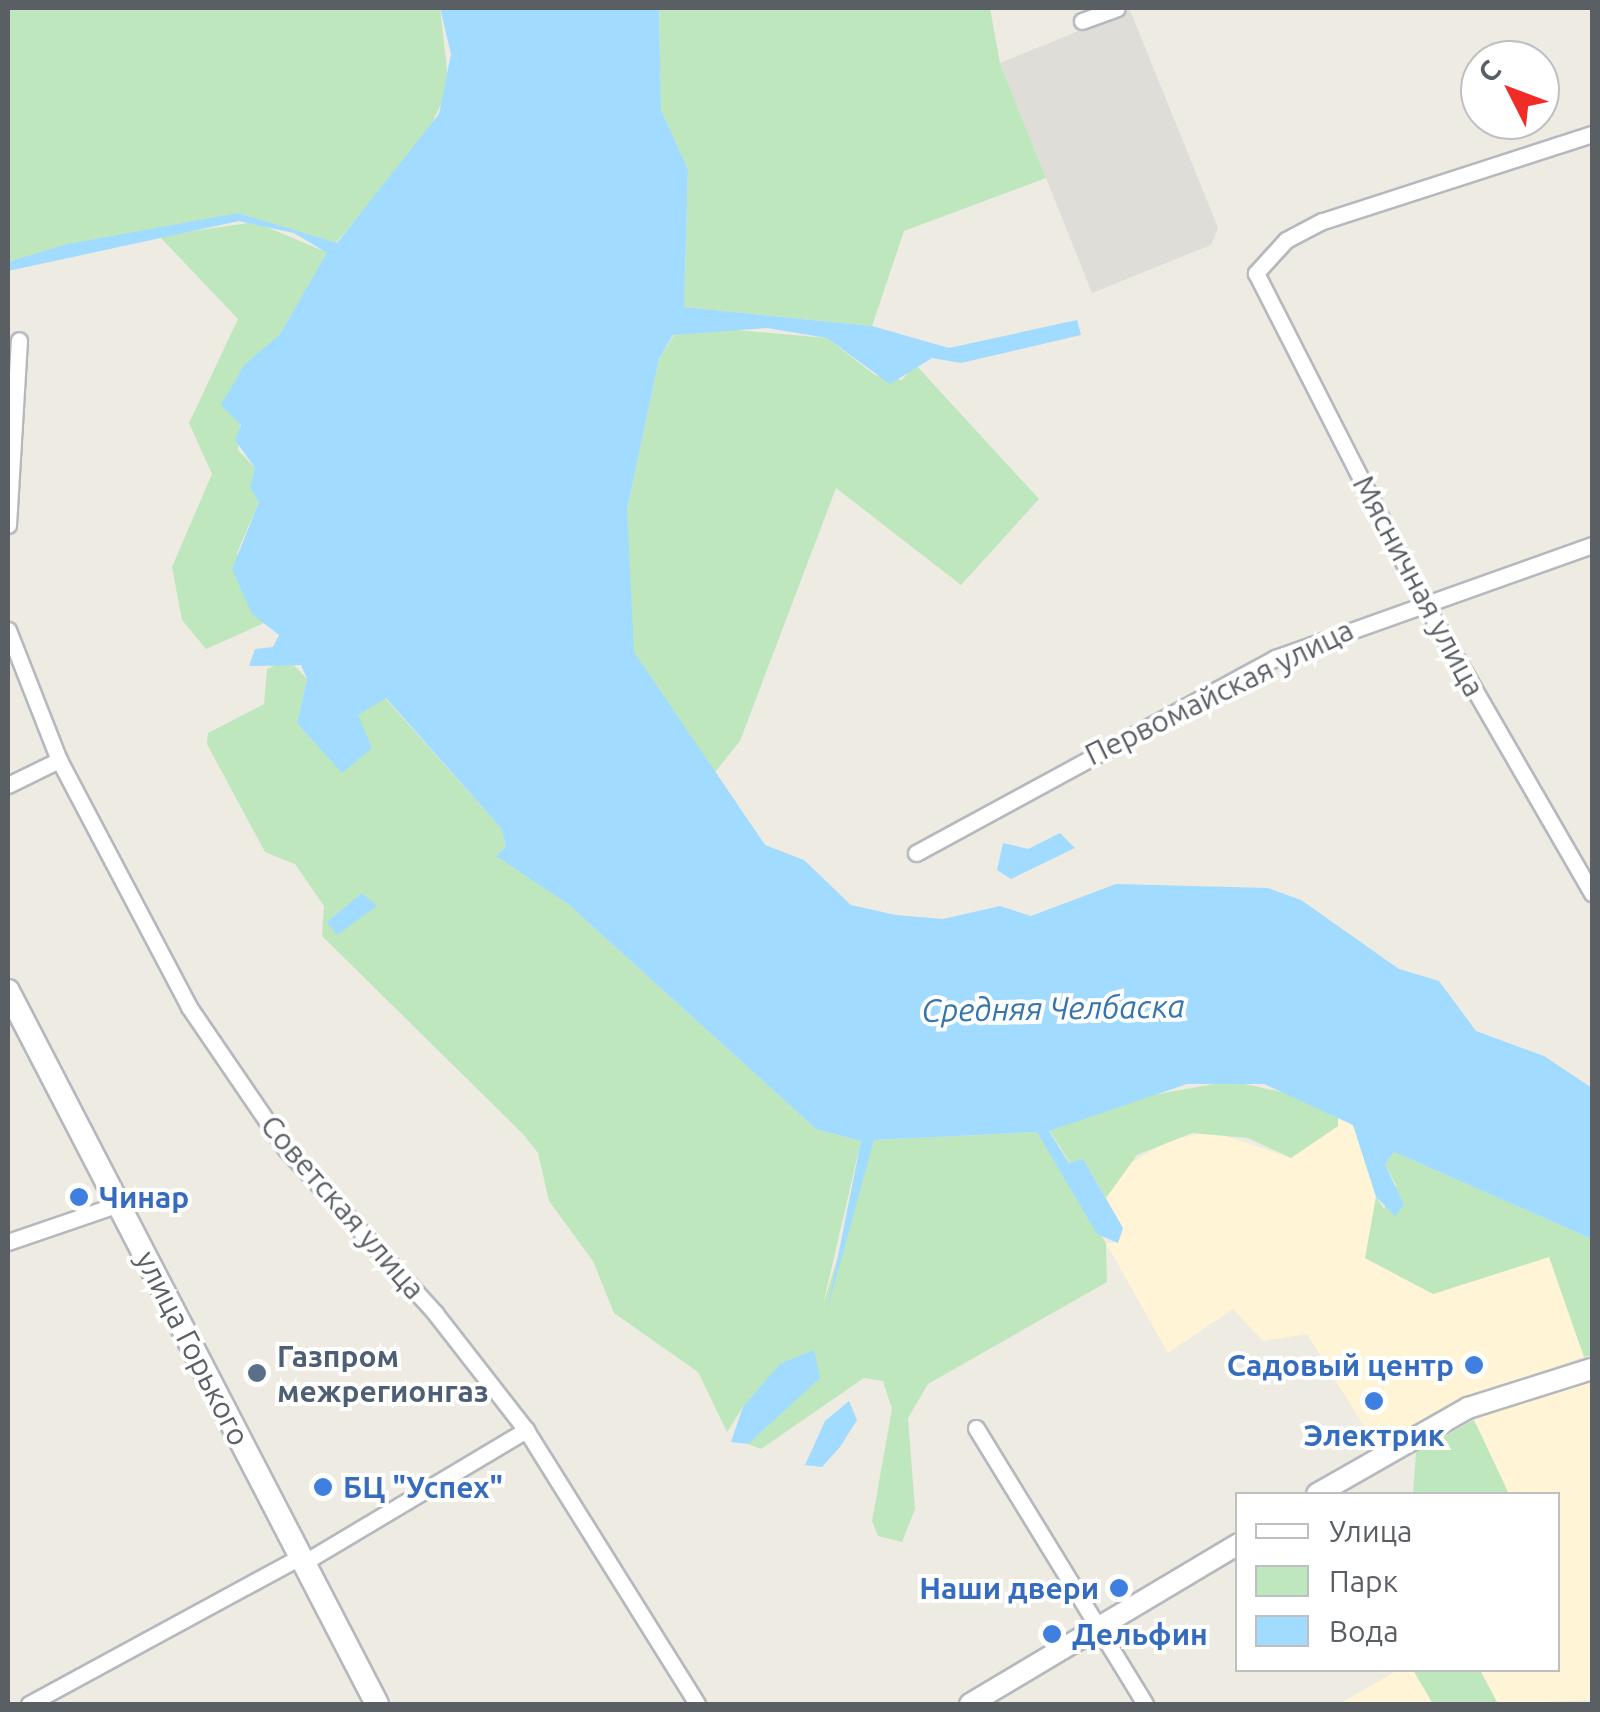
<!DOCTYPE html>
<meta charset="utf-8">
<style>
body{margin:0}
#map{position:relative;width:1600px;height:1712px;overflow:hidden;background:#eeebe2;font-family:Ubuntu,sans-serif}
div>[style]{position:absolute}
.commercial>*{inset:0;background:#fff4d6}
.industrial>*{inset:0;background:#deddd7}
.green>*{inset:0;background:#bfe7bd}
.water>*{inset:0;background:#a1dbff}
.roads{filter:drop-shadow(2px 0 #b5b9bd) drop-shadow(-2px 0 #b5b9bd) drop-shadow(0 2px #b5b9bd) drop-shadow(0 -2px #b5b9bd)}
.minor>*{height:15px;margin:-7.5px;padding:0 7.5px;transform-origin:7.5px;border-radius:7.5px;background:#fff}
.tertiary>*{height:20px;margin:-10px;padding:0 10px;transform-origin:10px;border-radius:10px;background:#fff}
.secondary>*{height:22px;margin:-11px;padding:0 11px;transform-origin:11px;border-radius:11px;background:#fff}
.dots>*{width:28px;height:28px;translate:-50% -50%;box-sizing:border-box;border:5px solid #fff;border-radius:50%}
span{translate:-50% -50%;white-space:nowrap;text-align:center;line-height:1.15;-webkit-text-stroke:8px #fff;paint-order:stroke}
.street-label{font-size:30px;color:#5a5f64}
.shop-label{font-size:30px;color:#366cbe;font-weight:700}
.left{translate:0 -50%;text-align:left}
.right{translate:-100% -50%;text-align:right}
.service-label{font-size:30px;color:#4e5e75;font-weight:700}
.water-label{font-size:32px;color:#3776ad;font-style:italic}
.frame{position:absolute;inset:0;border:10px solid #5a5f64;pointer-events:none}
.legend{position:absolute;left:1235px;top:1492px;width:325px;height:180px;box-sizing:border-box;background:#fff;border:2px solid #bdbfc1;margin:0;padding:12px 18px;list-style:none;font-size:30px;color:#5a5f64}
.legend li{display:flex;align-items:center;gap:20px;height:50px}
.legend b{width:50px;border:2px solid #bdbfc1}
.north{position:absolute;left:1460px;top:40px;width:100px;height:100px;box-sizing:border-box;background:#fff;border:2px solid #bdbfc1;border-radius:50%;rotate:312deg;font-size:28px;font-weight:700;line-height:40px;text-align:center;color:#5a5f64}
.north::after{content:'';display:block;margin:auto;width:35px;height:45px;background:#f12b25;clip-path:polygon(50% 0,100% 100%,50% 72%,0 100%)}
</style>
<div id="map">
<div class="commercial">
<i style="clip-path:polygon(1338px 1116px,1362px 1133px,1376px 1197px,1365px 1258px,1433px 1294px,1549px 1257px,1584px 1357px,1466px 1398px,1375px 1444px,1307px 1334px,1263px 1341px,1233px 1309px,1168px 1353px,1106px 1243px,1118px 1243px,1123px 1228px,1106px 1198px,1121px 1169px,1168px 1141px,1211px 1131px,1291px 1158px,1338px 1126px)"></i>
<i style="clip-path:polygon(1592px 1378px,1592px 1700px,1498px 1704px,1480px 1670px,1558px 1670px,1558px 1494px,1509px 1494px,1474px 1420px)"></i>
<i style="clip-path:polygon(1398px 1670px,1413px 1670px,1433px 1704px,1339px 1704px)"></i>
</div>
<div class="industrial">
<i style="clip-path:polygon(1130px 10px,1218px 228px,1211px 245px,1092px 293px,1000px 63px)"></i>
</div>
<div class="green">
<i style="clip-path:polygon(8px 8px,440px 8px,449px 87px,426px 136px,336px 243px,238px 213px,8px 262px)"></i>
<i style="clip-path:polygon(659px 8px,990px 8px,1000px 63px,1046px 178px,904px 231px,872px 326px,684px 307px,688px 169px,661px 110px)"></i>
<i style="clip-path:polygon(255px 222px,328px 253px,280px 334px,245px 364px,238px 450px,255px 468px,259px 502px,237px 553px,241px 587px,271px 620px,206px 649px,182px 620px,172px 567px,212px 474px,189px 423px,238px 319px,159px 236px)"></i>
<i style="clip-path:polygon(715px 328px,827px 338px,875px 375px,902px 380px,915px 364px,1039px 499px,961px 585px,836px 488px,740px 741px,711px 777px,634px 652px,625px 597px,627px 510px,659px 359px,674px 335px)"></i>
<i style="clip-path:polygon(288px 659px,307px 679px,297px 723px,325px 753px,362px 730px,357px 715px,369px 702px,385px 698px,501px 828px,506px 846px,497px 855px,568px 904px,816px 1129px,861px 1141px,823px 1305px,874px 1140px,1037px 1132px,1106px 1243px,1107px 1282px,928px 1384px,908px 1418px,915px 1509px,902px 1542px,878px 1536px,872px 1521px,892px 1409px,883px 1381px,864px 1378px,761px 1449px,748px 1444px,794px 1395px,743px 1407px,727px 1432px,698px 1372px,614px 1313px,593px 1261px,549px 1201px,538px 1153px,523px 1134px,322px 936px,324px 906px,295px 864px,265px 852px,207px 744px,208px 733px,264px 704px,267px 669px)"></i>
<i style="clip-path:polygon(1231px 1081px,1308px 1098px,1338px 1116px,1338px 1126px,1291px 1158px,1248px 1138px,1192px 1133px,1137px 1155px,1106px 1198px,1083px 1160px,1070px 1163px,1049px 1130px,1119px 1101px)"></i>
<i style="clip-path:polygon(1394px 1152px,1592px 1239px,1592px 1355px,1584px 1357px,1549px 1257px,1433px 1294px,1365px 1258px,1376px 1197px,1384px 1209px,1396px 1185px,1385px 1164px)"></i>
<i style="clip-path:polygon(1474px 1420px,1509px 1494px,1413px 1494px,1416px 1452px)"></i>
<i style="clip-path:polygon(1413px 1670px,1480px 1670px,1498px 1704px,1433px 1704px)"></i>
</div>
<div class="water">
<i style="clip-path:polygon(440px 8px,659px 8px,661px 110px,688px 169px,684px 307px,872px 326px,949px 348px,1077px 320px,1081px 335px,961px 363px,932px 358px,890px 384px,827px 338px,767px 328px,673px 335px,659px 359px,627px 510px,634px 652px,765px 845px,804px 860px,851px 905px,896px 915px,943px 919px,1000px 906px,1031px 916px,1116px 884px,1268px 888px,1301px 900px,1399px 969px,1439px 981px,1476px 1031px,1544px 1056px,1592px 1088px,1592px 1239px,1394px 1152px,1385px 1164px,1404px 1205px,1395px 1216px,1376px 1197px,1353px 1125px,1264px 1084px,1187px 1084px,1049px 1131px,1069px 1163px,1083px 1159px,1123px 1228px,1118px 1243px,1097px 1234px,1037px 1132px,874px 1140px,827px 1311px,861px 1141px,816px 1129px,568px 904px,496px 856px,506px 846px,501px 828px,386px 698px,358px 715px,372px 748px,342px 773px,297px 723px,307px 679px,301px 665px,249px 666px,255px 649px,273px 647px,279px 635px,252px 614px,232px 569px,259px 502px,250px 487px,255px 468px,235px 440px,241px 425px,221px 405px,245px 364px,280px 334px,327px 253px,294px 233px,239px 221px,8px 271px,8px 262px,68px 244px,238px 213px,337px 243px,439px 114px,451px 54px)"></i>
<i style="clip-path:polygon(1060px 833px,1075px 848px,1011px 879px,997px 870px,1003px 843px,1028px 849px)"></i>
<i style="clip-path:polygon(362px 893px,377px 906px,337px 935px,327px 922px)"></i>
<i style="clip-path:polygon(814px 1350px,820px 1378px,748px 1444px,731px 1442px,743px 1407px,780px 1364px)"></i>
<i style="clip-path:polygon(849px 1401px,857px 1420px,840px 1447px,822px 1467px,805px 1465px,825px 1421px)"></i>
</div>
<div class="roads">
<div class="minor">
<i style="left:1082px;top:21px;width:37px;rotate:-20deg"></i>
<i style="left:1592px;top:134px;width:284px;rotate:162.1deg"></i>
<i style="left:1322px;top:221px;width:41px;rotate:152.2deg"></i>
<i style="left:1286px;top:240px;width:45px;rotate:132.3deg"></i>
<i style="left:1256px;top:273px;width:372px;rotate:63deg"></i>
<i style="left:1425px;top:604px;width:334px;rotate:60deg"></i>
<i style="left:8px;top:525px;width:185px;rotate:-86.6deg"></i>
<i style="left:8px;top:630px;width:140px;rotate:68.6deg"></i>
<i style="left:59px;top:760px;width:279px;rotate:62.2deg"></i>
<i style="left:189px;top:1007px;width:172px;rotate:55.7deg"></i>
<i style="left:286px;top:1149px;width:222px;rotate:47.7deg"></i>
<i style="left:435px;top:1313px;width:148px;rotate:52.1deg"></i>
<i style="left:526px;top:1430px;width:323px;rotate:58deg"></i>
<i style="left:8px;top:785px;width:57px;rotate:-26.1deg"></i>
<i style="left:916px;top:853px;width:409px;rotate:-28.5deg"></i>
<i style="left:1275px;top:658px;width:337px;rotate:-19.6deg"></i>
<i style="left:8px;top:1242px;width:117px;rotate:-18.9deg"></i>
<i style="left:976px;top:1428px;width:324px;rotate:58.5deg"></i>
<i style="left:303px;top:1563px;width:260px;rotate:-30.8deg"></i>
<i style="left:29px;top:1704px;width:308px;rotate:-28.5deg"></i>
</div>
<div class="tertiary">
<i style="left:1317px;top:1494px;width:174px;rotate:-29.7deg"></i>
<i style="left:1468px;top:1408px;width:130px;rotate:-17.5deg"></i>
<i style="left:970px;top:1704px;width:312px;rotate:-30.8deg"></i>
</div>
<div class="secondary">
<i style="left:8px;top:991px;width:803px;rotate:62.64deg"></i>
</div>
</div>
<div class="dots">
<i style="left:79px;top:1197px;background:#3f7fe0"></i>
<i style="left:1474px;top:1365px;background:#3f7fe0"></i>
<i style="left:257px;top:1373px;background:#5c6f8a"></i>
<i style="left:1374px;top:1401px;background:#3f7fe0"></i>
<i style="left:323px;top:1487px;background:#3f7fe0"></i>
<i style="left:1119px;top:1588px;background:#3f7fe0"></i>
<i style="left:1052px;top:1634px;background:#3f7fe0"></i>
</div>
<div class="street-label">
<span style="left:1419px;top:586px;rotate:62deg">Мясничная улица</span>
<span style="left:1219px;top:692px;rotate:-26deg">Первомайская улица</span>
<span style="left:343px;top:1207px;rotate:49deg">Советская улица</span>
<span style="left:193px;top:1348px;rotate:63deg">улица Горького</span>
</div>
<div class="shop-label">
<span class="left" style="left:99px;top:1197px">Чинар</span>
<span class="right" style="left:1454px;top:1365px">Садовый центр</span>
<span style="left:1374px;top:1435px">Электрик</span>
<span class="left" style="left:343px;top:1487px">БЦ "Успех"</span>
<span class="right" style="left:1099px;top:1588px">Наши двери</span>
<span class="left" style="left:1072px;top:1634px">Дельфин</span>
</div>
<div class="service-label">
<span class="left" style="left:277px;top:1373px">Газпром<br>межрегионгаз</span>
</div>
<div class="water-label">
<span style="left:1053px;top:1008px;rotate:-1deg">Средняя Челбаска</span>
</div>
<div class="frame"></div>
<ul class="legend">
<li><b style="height:12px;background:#fff"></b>Улица</li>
<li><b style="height:28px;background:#bfe7bd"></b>Парк</li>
<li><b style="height:28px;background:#a1dbff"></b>Вода</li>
</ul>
<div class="north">С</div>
</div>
